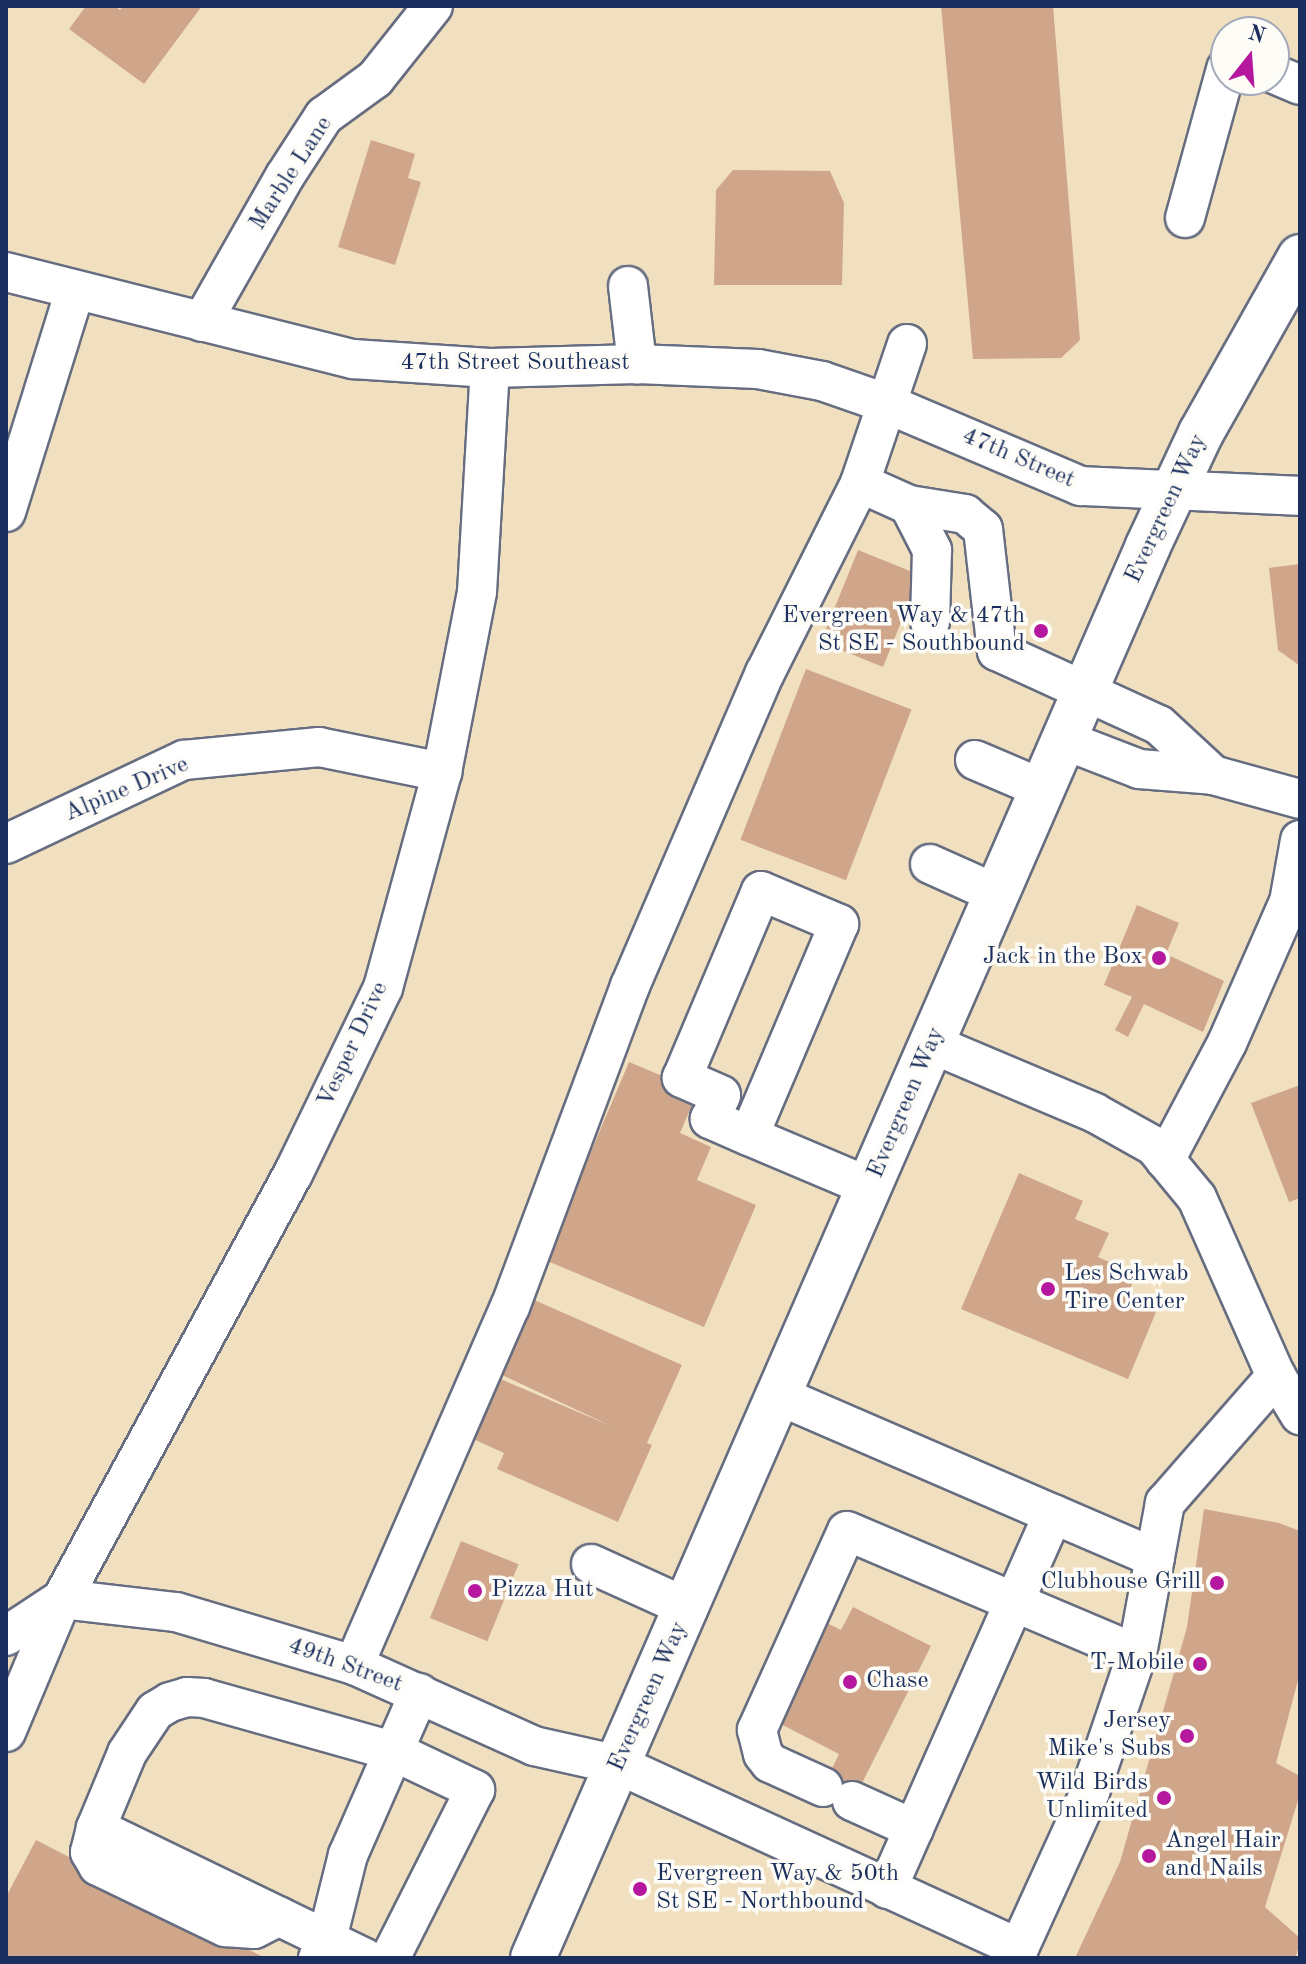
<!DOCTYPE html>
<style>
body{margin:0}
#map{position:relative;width:1306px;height:1964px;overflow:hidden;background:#f1e0c0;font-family:"Old Standard TT",serif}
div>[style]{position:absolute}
.building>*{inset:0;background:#d0a68a;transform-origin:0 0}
.roads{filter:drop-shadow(2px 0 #666d80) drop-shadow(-2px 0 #666d80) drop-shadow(0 2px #666d80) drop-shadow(0 -2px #666d80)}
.minor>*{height:38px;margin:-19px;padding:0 19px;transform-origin:19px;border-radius:19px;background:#fff}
.major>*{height:44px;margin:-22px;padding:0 22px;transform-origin:22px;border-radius:22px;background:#fff}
.dots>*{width:22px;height:22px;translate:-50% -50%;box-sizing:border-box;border:4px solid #fdfcf7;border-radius:50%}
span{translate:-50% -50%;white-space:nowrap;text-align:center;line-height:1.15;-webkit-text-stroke:7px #fdfcf7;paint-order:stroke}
.street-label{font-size:24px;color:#1b2f5e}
.poi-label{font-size:24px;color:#1b2f5e}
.right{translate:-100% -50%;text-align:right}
.left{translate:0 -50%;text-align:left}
.frame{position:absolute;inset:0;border:8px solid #1b2f5e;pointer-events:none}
.north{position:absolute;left:1210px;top:16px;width:80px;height:80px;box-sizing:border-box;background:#fdfcf7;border:2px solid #a3aaba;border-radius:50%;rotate:17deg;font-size:22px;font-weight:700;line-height:32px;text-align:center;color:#1b2f5e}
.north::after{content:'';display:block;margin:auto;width:28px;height:36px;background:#b5179e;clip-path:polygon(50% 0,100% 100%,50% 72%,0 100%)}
</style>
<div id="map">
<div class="building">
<i style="clip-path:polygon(86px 6px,114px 6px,120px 10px,123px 6px,202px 6px,144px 84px,69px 29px)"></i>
<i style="clip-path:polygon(941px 6px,1053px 6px,1080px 340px,1061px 358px,973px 359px)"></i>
<i style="clip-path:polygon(371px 140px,415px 154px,408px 178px,421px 182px,395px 265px,338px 247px)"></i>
<i style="clip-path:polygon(733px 170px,830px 171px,844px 203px,842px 285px,714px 285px,716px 190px)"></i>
<i style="left:858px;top:550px;width:67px;height:99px;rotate:22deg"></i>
<i style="clip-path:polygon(1300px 564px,1300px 666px,1278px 650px,1269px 568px)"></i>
<i style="left:806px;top:669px;width:113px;height:183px;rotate:21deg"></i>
<i style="clip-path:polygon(1137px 905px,1179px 923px,1166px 954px,1224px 981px,1203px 1032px,1144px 1004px,1128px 1037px,1115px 1030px,1132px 997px,1104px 985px)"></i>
<i style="clip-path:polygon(629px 1062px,698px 1091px,680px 1133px,711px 1147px,697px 1180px,756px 1205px,704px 1327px,545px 1260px)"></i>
<i style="clip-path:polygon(1300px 1085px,1300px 1198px,1289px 1202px,1251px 1103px)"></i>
<i style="clip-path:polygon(1019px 1173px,1083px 1201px,1075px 1219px,1109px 1233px,1098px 1257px,1136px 1274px,1129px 1292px,1159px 1305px,1128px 1379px,961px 1309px)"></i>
<i style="clip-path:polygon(532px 1299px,682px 1365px,647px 1443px,652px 1445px,618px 1522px,497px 1469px,504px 1453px,471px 1438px,498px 1378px,611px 1426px,498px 1373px)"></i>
<i style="clip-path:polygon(1204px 1509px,1279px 1523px,1300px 1531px,1300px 1673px,1276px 1763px,1300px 1776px,1300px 1794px,1265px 1907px,1300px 1938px,1300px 1944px,1295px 1958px,1075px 1958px,1120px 1862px,1187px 1627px)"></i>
<i style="left:461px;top:1541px;width:62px;height:83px;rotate:22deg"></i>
<i style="clip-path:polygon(853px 1607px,931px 1646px,847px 1813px,817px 1799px,839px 1754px,769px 1718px,819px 1619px,841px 1630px)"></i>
<i style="clip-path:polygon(36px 1840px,265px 1958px,6px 1958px,6px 1897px)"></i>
</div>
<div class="roads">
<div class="minor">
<i style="left:1274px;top:74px;width:28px;rotate:23deg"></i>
<i style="left:1185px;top:218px;width:155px;rotate:-74.6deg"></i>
<i style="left:6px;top:272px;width:358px;rotate:14.1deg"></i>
<i style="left:353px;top:359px;width:137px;rotate:3.8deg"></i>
<i style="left:490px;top:368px;width:147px;rotate:-1.6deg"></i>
<i style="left:637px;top:364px;width:121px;rotate:2.4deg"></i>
<i style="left:758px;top:369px;width:65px;rotate:10.6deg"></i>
<i style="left:822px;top:381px;width:67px;rotate:19.2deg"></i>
<i style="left:885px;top:403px;width:213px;rotate:23deg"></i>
<i style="left:1081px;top:486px;width:219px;rotate:2.6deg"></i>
<i style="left:628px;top:286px;width:79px;rotate:83.4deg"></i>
<i style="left:202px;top:322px;width:168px;rotate:-60.4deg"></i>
<i style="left:285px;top:176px;width:72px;rotate:-57deg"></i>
<i style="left:324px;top:116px;width:63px;rotate:-36deg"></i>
<i style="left:375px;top:79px;width:93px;rotate:-51.5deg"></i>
<i style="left:907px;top:344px;width:147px;rotate:108.7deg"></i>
<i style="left:860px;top:483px;width:54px;rotate:24.2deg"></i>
<i style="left:909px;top:505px;width:51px;rotate:62.9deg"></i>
<i style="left:932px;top:550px;width:72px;rotate:91.6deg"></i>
<i style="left:909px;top:505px;width:57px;rotate:9.1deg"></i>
<i style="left:965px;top:514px;width:23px;rotate:40deg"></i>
<i style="left:983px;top:529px;width:123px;rotate:83.5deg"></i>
<i style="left:997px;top:651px;width:178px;rotate:24.6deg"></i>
<i style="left:1159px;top:725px;width:74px;rotate:42.8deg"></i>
<i style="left:6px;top:512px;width:232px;rotate:-72.7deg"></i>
<i style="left:1064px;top:740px;width:80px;rotate:21.1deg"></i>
<i style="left:1139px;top:769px;width:74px;rotate:4.6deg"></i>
<i style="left:1213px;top:775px;width:90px;rotate:15.4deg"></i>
<i style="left:975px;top:760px;width:74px;rotate:23.1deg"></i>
<i style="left:6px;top:844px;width:197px;rotate:-25.3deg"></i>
<i style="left:184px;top:760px;width:136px;rotate:-5.5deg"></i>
<i style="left:319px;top:747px;width:126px;rotate:11.5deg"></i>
<i style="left:930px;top:864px;width:73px;rotate:24.1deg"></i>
<i style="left:932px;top:1044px;width:177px;rotate:22.9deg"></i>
<i style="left:1095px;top:1113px;width:68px;rotate:29.2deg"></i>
<i style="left:1154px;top:1146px;width:67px;rotate:50.4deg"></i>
<i style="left:1197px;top:1198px;width:195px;rotate:66.1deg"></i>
<i style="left:1276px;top:1376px;width:46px;rotate:58.4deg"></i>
<i style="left:749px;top:1136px;width:43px;rotate:-156.4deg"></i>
<i style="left:710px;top:1119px;width:26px;rotate:-65deg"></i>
<i style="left:721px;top:1095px;width:43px;rotate:-156.4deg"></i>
<i style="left:682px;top:1078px;width:203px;rotate:-67.1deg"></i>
<i style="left:761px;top:891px;width:85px;rotate:22.9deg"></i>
<i style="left:839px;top:924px;width:230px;rotate:113deg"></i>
<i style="left:749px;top:1136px;width:131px;rotate:22.9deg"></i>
<i style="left:1165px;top:1160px;width:132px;rotate:-62.1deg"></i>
<i style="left:1227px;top:1043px;width:154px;rotate:-66.3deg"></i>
<i style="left:1289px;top:902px;width:63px;rotate:-79.9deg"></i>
<i style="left:780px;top:1396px;width:297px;rotate:23.4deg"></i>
<i style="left:591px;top:1564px;width:107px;rotate:24.4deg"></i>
<i style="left:6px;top:1636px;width:67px;rotate:-33.5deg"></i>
<i style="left:62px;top:1599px;width:484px;rotate:-61.5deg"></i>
<i style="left:293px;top:1174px;width:207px;rotate:-64.2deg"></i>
<i style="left:383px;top:988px;width:224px;rotate:-74.7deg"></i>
<i style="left:442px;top:772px;width:183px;rotate:-79deg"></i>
<i style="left:477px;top:592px;width:224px;rotate:-86.7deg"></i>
<i style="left:354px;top:1665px;width:391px;rotate:-66.5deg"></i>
<i style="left:510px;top:1307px;width:343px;rotate:-69.5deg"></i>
<i style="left:630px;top:986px;width:341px;rotate:-66.7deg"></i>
<i style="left:765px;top:673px;width:212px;rotate:-63.4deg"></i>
<i style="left:6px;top:1732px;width:144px;rotate:-67.2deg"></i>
<i style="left:62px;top:1599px;width:115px;rotate:6.5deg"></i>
<i style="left:176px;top:1612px;width:186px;rotate:16.6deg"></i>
<i style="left:354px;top:1665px;width:197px;rotate:24.2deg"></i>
<i style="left:534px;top:1746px;width:87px;rotate:12.6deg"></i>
<i style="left:619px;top:1765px;width:440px;rotate:24.6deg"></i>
<i style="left:1019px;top:1948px;width:171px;rotate:-65.5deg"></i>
<i style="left:1090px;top:1792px;width:146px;rotate:-71.2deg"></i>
<i style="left:1137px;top:1654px;width:154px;rotate:-79.5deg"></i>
<i style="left:1165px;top:1503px;width:169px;rotate:-48.8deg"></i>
<i style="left:823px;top:1787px;width:58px;rotate:-155.6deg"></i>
<i style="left:770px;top:1763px;width:11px;rotate:-128deg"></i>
<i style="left:763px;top:1754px;width:25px;rotate:-104deg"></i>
<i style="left:757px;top:1730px;width:218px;rotate:-65.7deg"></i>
<i style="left:847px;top:1531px;width:315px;rotate:23deg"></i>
<i style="left:852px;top:1801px;width:68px;rotate:24.3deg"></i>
<i style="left:96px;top:1828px;width:25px;rotate:104deg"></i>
<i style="left:90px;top:1852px;width:16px;rotate:60deg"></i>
<i style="left:98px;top:1866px;width:141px;rotate:25.7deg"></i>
<i style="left:225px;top:1927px;width:29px;rotate:4deg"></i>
<i style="left:254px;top:1929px;width:28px;rotate:-27deg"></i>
<i style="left:887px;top:1889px;width:410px;rotate:-66.1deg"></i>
<i style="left:1053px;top:1514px;width:111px;rotate:23.3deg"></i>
<i style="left:318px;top:1958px;width:21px;rotate:-65deg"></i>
<i style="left:327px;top:1939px;width:87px;rotate:-76deg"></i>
<i style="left:348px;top:1855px;width:177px;rotate:-66.3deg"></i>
<i style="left:365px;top:1958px;width:299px;rotate:-154.2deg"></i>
<i style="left:96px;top:1828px;width:81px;rotate:-67.5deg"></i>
<i style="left:127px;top:1753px;width:50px;rotate:-56.3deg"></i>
<i style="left:155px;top:1711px;width:17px;rotate:-31deg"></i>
<i style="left:170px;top:1702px;width:18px;rotate:-16deg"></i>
<i style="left:187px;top:1697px;width:17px;rotate:3deg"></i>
<i style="left:204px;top:1698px;width:196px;rotate:15.7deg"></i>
<i style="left:393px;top:1751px;width:91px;rotate:25.4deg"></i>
<i style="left:475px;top:1790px;width:188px;rotate:116.8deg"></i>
</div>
<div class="major">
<i style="left:533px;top:1958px;width:1540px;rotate:-66.46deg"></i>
<i style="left:1148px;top:546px;width:125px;rotate:-64.9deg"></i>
<i style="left:1201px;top:433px;width:202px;rotate:-60.6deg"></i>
</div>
</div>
<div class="dots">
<i style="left:1041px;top:631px;background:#b5179e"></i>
<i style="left:1159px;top:958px;background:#b5179e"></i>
<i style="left:1048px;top:1289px;background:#b5179e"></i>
<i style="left:1217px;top:1583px;background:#b5179e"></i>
<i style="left:475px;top:1591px;background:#b5179e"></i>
<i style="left:1200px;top:1664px;background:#b5179e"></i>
<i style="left:850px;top:1682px;background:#b5179e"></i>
<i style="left:1187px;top:1736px;background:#b5179e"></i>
<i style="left:1164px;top:1798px;background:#b5179e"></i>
<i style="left:1149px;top:1856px;background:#b5179e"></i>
<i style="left:640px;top:1889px;background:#b5179e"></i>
</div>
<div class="street-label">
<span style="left:292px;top:174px;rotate:-57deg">Marble Lane</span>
<span style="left:515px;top:364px">47th Street Southeast</span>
<span style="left:1018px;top:459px;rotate:23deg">47th Street</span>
<span style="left:1167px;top:509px;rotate:-65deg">Evergreen Way</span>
<span style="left:127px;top:790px;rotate:-23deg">Alpine Drive</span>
<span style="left:354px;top:1045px;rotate:-65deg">Vesper Drive</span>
<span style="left:907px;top:1103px;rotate:-67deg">Evergreen Way</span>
<span style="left:345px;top:1666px;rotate:20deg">49th Street</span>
<span style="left:649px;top:1697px;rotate:-66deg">Evergreen Way</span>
</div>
<div class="poi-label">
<span class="right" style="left:1025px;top:631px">Evergreen Way &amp; 47th<br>St SE - Southbound</span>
<span class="right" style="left:1143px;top:958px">Jack in the Box</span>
<span class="left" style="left:1064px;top:1289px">Les Schwab<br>Tire Center</span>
<span class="right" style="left:1201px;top:1583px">Clubhouse Grill</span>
<span class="left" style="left:491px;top:1591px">Pizza Hut</span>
<span class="right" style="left:1184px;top:1664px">T-Mobile</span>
<span class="left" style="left:866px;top:1682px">Chase</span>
<span class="right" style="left:1171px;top:1736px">Jersey<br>Mike's Subs</span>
<span class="right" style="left:1148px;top:1798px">Wild Birds<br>Unlimited</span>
<span class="left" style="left:1165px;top:1856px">Angel Hair<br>and Nails</span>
<span class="left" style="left:656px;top:1889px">Evergreen Way &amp; 50th<br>St SE - Northbound</span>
</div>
<div class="frame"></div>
<div class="north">N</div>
</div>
